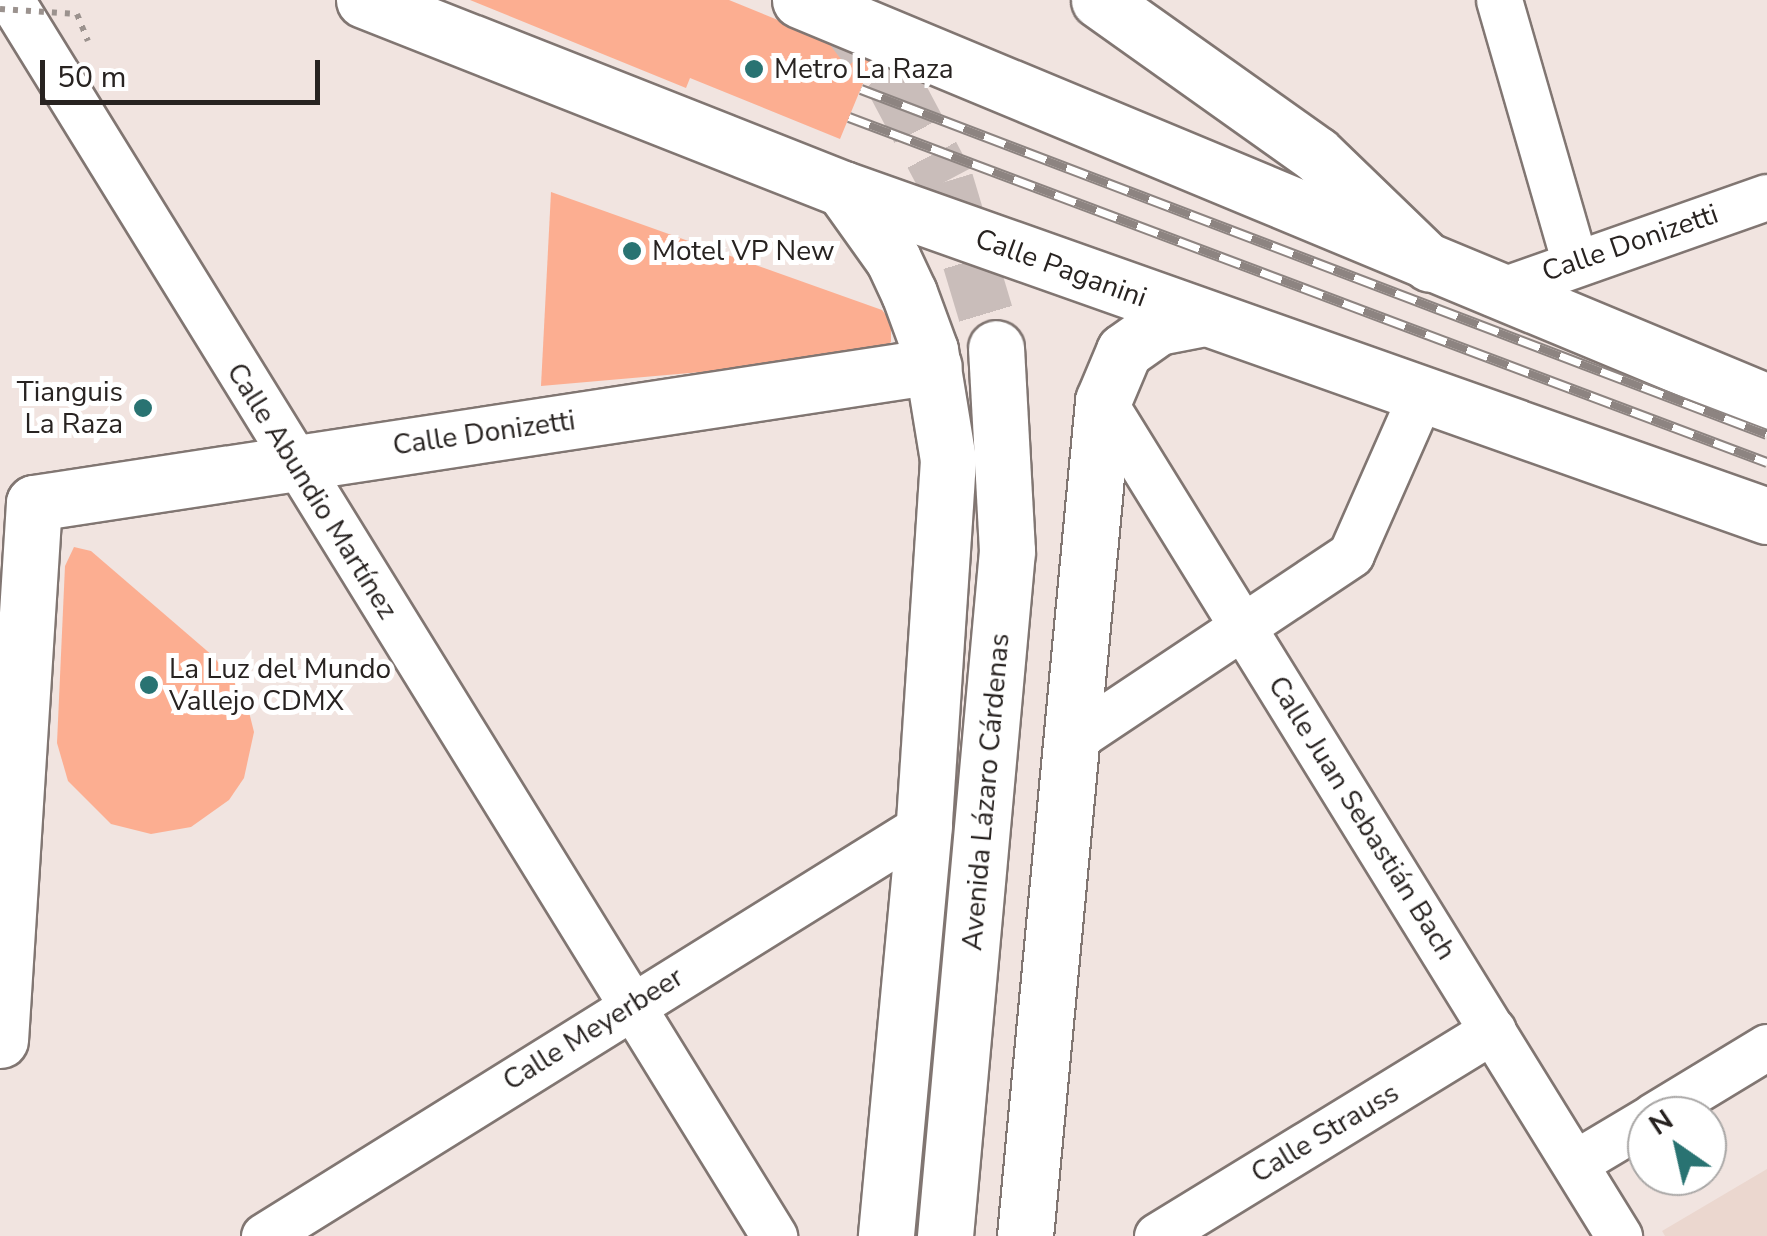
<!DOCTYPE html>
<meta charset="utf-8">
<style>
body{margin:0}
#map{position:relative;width:1767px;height:1236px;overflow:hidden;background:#f1e4e0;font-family:"Nunito Sans",sans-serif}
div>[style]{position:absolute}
.built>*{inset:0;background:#ebd7cf}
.building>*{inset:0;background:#fcae91}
.primary-tunnel>*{height:55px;margin-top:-27.5px;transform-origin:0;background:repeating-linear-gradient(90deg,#c9bdba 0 55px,transparent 0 83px)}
.path>*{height:6px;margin-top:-3px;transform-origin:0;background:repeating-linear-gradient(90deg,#9b928e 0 5px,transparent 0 13px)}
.roads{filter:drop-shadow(2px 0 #817672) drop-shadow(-2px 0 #817672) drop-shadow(0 2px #817672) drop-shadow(0 -2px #817672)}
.street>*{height:45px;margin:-22.5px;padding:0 22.5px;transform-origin:22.5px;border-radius:22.5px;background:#fff}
.secondary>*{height:55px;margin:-27.5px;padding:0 27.5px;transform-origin:27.5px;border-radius:27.5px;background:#fff}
.primary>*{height:55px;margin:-27.5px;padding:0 27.5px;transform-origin:27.5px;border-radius:27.5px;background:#fff}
.rail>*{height:11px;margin-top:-5.5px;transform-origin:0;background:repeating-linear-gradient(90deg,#fff 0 22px,#8d8481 0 44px);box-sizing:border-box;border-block:2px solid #8d8481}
.path-bridge>*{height:6px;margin-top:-3px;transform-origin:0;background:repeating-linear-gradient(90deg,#9b928e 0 5px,transparent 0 13px)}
.dots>*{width:28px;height:28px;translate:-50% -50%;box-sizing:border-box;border:5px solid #fff;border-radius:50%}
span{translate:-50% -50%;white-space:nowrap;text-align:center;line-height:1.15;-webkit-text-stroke:10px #fff;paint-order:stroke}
.poi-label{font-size:28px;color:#282321}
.left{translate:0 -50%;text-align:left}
.right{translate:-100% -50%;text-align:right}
.street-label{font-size:28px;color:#282321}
.north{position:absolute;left:1627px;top:1096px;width:100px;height:100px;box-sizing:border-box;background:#fff;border:2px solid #a9a7a6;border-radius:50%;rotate:326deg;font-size:28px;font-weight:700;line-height:40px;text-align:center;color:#282321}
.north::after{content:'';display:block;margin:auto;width:35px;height:45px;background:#297372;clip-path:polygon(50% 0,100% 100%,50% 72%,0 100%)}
.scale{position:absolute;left:40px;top:60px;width:280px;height:45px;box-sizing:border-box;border:5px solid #282321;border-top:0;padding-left:12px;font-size:30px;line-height:35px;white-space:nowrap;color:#282321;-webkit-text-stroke:8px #fff;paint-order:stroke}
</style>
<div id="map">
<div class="built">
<i style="clip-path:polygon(1767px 1169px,1767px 1236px,1665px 1236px,1662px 1231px)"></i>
</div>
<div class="building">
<i style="clip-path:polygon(470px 0,729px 0,873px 59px,840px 139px,690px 78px,686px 88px)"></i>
<i style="clip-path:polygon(551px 192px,882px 310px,891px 321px,891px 342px,874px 357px,541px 386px)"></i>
<i style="clip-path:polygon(74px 547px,91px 551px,213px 656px,245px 696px,254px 732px,244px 778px,229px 800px,191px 827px,151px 834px,111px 824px,68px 781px,57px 743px,65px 566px)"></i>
</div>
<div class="primary-tunnel">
<i style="left:835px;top:6px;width:95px;rotate:52.3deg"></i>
<i style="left:893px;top:81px;width:113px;rotate:62.1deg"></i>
<i style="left:946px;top:181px;width:174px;rotate:73.3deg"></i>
</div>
<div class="path">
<i style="left:77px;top:14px;width:29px;rotate:68deg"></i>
</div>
<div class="roads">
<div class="street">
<i style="left:11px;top:0;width:1453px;rotate:58.31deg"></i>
<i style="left:1499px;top:0;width:271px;rotate:73.9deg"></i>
<i style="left:1494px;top:293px;width:289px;rotate:-19.4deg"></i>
<i style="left:1103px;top:401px;width:982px;rotate:58.29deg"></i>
<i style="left:1074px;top:739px;width:333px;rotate:-33.7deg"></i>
<i style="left:1351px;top:554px;width:176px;rotate:-66.2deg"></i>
<i style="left:1653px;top:1116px;width:133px;rotate:-31.2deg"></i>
<i style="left:1575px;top:1163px;width:84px;rotate:-30.8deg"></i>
<i style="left:264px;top:1236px;width:778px;rotate:-31.91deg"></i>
<i style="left:1157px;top:1236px;width:394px;rotate:-31.5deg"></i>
</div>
<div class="secondary">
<i style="left:1099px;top:0;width:266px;rotate:35.4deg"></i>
<i style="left:1316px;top:154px;width:158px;rotate:44deg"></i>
<i style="left:0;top:1040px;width:538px;rotate:-86.38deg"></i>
<i style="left:34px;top:503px;width:910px;rotate:-8.66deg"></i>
</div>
<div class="primary">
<i style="left:364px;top:0;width:515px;rotate:21.53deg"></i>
<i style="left:843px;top:189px;width:980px;rotate:19.49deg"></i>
<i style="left:800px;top:0;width:1047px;rotate:22.57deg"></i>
<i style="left:843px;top:189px;width:86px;rotate:54.5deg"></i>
<i style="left:893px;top:259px;width:38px;rotate:65deg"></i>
<i style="left:909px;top:293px;width:61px;rotate:69.8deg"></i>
<i style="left:930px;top:350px;width:111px;rotate:80.7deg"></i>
<i style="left:948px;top:460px;width:366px;rotate:93.8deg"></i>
<i style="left:924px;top:825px;width:413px;rotate:95.3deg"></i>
<i style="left:945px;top:1236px;width:688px;rotate:-84.83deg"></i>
<i style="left:1007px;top:551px;width:203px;rotate:-93.1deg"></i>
<i style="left:1025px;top:1236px;width:839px;rotate:-84.66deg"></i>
<i style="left:1103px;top:401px;width:54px;rotate:-67.2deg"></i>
<i style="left:1124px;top:351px;width:42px;rotate:-35.2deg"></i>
<i style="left:1158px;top:327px;width:42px;rotate:-11deg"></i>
</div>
</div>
<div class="rail">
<i style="left:861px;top:89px;width:969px;rotate:20.85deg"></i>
<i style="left:849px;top:117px;width:981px;rotate:20.6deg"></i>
</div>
<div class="path-bridge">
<i style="left:0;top:9px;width:77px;rotate:3.7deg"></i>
</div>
<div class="dots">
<i style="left:754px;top:69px;background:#297372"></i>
<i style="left:632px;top:251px;background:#297372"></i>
<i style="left:143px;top:408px;background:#297372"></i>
<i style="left:149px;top:685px;background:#297372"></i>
</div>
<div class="poi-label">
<span class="left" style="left:774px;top:69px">Metro La Raza</span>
<span class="left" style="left:652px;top:251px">Motel VP New</span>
<span class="right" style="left:123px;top:408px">Tianguis<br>La Raza</span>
<span class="left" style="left:169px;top:685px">La Luz del Mundo<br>Vallejo CDMX</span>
</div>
<div class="street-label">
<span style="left:1630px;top:243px;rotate:-19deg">Calle Donizetti</span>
<span style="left:1061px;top:268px;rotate:20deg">Calle Paganini</span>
<span style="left:484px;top:433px;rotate:-8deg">Calle Donizetti</span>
<span style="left:312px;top:491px;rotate:58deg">Calle Abundio Martínez</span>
<span style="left:986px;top:792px;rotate:-85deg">Avenida Lázaro Cárdenas</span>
<span style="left:1362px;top:818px;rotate:58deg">Calle Juan Sebastián Bach</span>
<span style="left:593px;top:1029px;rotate:-32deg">Calle Meyerbeer</span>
<span style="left:1325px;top:1133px;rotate:-31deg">Calle Strauss</span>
</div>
<div class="north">N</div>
<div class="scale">50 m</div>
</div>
